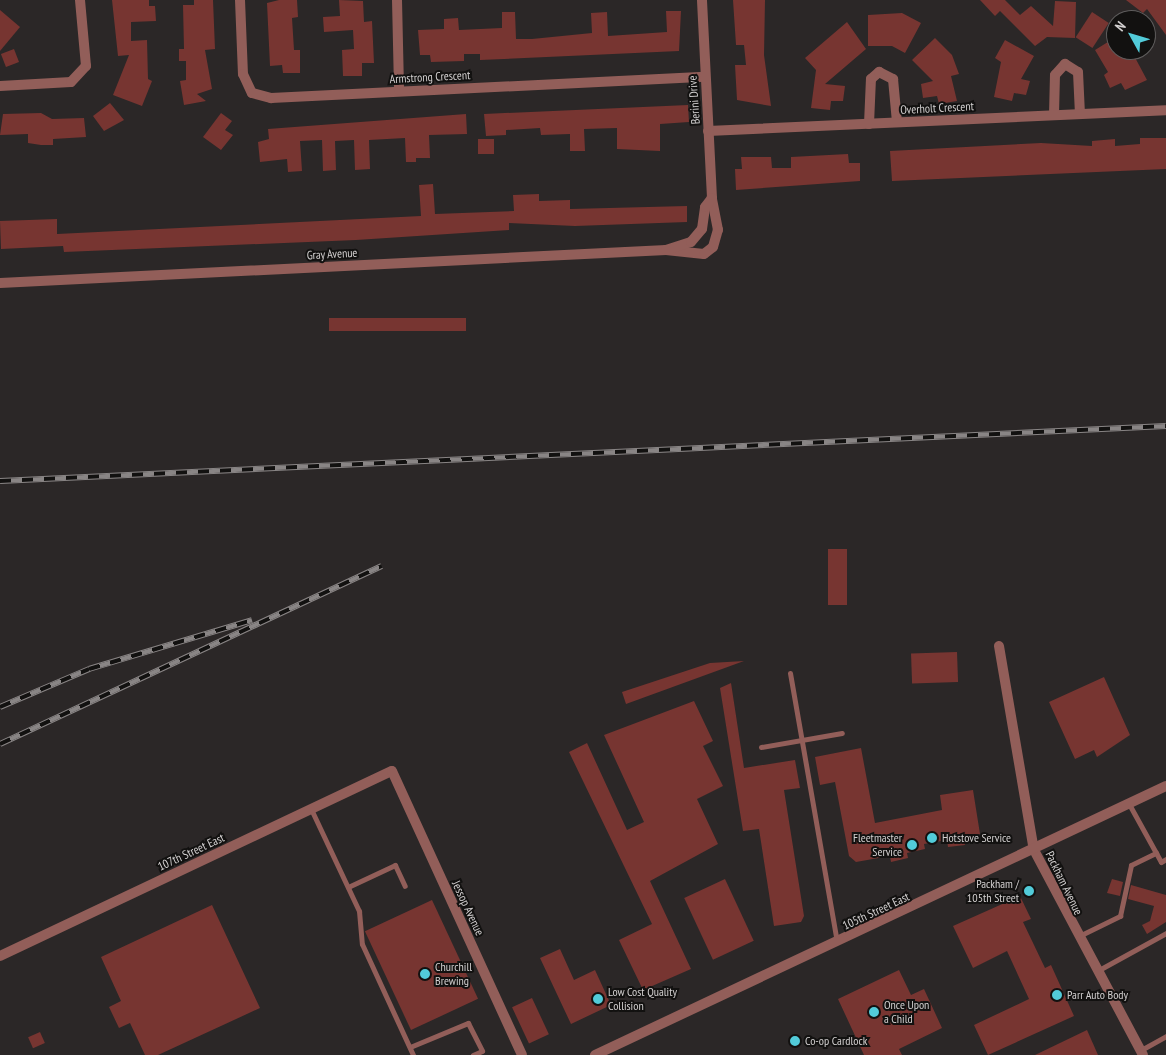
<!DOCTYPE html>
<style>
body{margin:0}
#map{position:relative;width:1166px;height:1055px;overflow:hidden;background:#2b2727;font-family:"PT Sans Narrow",sans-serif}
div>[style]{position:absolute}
.building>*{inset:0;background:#773531;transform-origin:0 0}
.service>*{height:5px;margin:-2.5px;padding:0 2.5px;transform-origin:2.5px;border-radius:2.5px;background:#925e59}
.minor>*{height:10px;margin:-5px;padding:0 5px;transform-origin:5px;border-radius:5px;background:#925e59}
.tertiary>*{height:10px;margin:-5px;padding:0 5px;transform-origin:5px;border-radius:5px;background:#925e59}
.rail>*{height:5.5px;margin-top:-2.75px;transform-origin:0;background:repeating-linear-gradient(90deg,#121110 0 11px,#898585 0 22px);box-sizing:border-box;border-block:1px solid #898585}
.dots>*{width:14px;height:14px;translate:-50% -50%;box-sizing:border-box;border:2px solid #121110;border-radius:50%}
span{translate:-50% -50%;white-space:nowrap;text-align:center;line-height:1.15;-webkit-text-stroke:4px #121110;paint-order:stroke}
.street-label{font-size:12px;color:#d3d0d0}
.poi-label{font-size:12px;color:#d3d0d0}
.right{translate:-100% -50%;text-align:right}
.left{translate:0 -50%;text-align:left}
.north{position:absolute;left:1106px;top:10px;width:50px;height:50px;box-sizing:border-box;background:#121110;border:1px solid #5f5d5d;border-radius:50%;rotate:309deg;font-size:14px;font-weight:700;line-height:20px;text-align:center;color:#d3d0d0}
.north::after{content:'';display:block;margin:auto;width:18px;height:22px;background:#52cbd9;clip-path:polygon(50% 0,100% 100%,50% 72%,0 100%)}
</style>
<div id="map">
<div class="building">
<i style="clip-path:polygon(112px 0,149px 0,149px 6px,155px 6px,156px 21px,131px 22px,131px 41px,147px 40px,148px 79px,152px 81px,142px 106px,113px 95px,129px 55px,118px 56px)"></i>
<i style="clip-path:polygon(194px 0,213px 0,215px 49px,205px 50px,212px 89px,197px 94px,206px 101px,184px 105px,180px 81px,186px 80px,186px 61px,179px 61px,179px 49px,184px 49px,183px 5px,194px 5px)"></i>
<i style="clip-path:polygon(279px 0,297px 0,298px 17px,292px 18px,294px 50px,300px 50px,300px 73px,283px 73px,282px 65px,270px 66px,267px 3px)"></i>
<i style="clip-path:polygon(339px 0,363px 1px,364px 22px,372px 21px,374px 63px,362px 63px,362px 76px,343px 76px,342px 50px,354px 49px,353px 30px,324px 32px,323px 17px,340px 16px)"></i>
<i style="clip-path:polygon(733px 0,765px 0,764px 55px,771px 106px,737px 100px,735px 65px,746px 65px,744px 45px,736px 45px)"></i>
<i style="clip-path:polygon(980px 0,1005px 0,1020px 15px,1031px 6px,1053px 26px,1055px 1px,1076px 2px,1075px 38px,1047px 37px,1035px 46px,1000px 11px,995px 16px)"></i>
<i style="clip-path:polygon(1126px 0,1166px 0,1166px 35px,1147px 9px,1143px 13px)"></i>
<i style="clip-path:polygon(0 10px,20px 27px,0 51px)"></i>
<i style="clip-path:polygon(666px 11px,681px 11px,679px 51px,480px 60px,480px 54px,464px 54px,464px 61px,431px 62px,430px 55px,420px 55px,418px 30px,444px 29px,444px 19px,458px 18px,459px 30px,502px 28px,502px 12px,515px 12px,516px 39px,532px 39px,592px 33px,591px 13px,607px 12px,608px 36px,667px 32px)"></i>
<i style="left:1092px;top:12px;width:20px;height:30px;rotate:33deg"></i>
<i style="clip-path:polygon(902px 13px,921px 23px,905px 53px,892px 46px,868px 46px,868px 15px)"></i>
<i style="clip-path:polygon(847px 22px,866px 49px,825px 84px,845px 86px,843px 101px,831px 101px,830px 110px,811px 108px,816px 70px,805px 58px)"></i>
<i style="clip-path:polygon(1116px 37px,1116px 50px,1131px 50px,1147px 80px,1125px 90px,1121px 83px,1110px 88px,1104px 75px,1108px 72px,1095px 50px)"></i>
<i style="clip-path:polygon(935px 38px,952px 55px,959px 74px,951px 76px,957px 101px,939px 104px,937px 96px,923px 98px,921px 84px,933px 81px,912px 60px)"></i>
<i style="clip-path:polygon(1005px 40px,1034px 56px,1021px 79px,1030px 81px,1026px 95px,1014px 93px,1012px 101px,994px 97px,1001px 62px,995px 58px)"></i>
<i style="left:14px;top:49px;width:14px;height:14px;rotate:69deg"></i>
<i style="clip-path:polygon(110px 103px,124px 120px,104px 131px,93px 116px)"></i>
<i style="clip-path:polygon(688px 105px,689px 122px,660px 124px,660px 151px,617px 149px,617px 128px,584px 129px,585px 151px,570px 151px,570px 134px,541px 135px,540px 128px,506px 130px,506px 135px,486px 136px,484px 114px)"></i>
<i style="clip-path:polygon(41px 113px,52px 119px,84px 118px,86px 137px,53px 139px,53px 145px,41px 145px,28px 143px,28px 134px,0 135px,3px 114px)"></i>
<i style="clip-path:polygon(221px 113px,232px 121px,225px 130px,233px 135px,221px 150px,203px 137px)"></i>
<i style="clip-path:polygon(466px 114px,467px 134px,429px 135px,430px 158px,416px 158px,416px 162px,406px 162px,405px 138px,369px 140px,370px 169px,355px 170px,354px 140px,335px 141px,336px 170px,323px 171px,322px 140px,300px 141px,302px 171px,288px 172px,287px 159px,260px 162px,258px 142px,269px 139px,268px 129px)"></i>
<i style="clip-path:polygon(1140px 138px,1166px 138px,1166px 169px,892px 181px,890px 151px,1041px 143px,1092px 146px,1092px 141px,1115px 139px,1115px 146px,1140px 144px)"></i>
<i style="left:494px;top:139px;width:15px;height:16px;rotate:90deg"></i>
<i style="clip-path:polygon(848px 154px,849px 163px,860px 163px,860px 181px,736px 190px,735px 169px,742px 169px,741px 157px,771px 157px,772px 168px,791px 168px,791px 157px)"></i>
<i style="clip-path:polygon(433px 184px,435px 214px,514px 211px,513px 195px,539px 194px,539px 201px,570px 200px,570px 209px,687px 206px,687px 222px,575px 226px,509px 223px,509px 230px,356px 240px,64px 252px,63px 246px,1px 249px,0 221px,57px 219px,57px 234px,421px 216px,419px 185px)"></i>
<i style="left:466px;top:318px;width:13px;height:137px;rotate:90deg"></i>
<i style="left:828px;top:549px;width:19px;height:56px"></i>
<i style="left:957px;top:652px;width:30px;height:46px;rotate:88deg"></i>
<i style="clip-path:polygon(744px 661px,626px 704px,622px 692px,710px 663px)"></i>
<i style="clip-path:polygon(1104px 677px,1130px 735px,1097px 757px,1094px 750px,1075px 759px,1049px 702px)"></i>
<i style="clip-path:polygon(731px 683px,744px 768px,795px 760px,800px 788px,784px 790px,804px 916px,801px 922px,774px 926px,759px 829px,743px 831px,720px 688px)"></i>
<i style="clip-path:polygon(694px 701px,713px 741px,703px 746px,723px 786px,697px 799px,718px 844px,650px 881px,691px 969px,643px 990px,619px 940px,652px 924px,569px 752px,587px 743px,627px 830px,644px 822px,604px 735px)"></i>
<i style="clip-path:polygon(861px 748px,875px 823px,942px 810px,940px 795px,973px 790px,980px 834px,963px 837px,965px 845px,948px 847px,947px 840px,924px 844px,925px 849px,907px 853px,908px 858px,891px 862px,890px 856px,856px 862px,849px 856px,835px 782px,820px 785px,815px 757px)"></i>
<i style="left:725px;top:879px;width:68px;height:45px;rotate:65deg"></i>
<i style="clip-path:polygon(1112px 879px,1123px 882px,1120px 896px,1107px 893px)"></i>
<i style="clip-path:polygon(1131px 885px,1166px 895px,1166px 922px,1147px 934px,1142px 925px,1150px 921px,1154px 906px,1128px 899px)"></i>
<i style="clip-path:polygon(1020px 896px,1031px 919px,1023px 922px,1045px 968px,1051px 965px,1074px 1016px,988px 1055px,974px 1025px,1029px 999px,1007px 951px,973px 968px,953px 926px)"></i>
<i style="left:432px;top:900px;width:109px;height:74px;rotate:65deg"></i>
<i style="clip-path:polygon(212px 905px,260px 1008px,158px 1055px,145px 1055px,130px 1023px,119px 1028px,109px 1007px,121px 1001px,101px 957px)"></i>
<i style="clip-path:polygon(560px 949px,574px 980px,595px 970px,611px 1005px,571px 1024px,540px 958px)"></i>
<i style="clip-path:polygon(899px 970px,911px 995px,924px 989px,942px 1028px,899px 1049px,902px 1055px,864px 1055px,838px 999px)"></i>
<i style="left:532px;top:998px;width:40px;height:22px;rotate:65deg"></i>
<i style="clip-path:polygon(1087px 1030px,1098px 1055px,1035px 1055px)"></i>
<i style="left:40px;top:1032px;width:12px;height:13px;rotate:66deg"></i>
</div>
<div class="service">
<i style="left:790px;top:673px;width:273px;rotate:80.1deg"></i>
<i style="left:761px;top:747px;width:82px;rotate:-9.8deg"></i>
<i style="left:1129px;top:804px;width:66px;rotate:61.1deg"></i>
<i style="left:1161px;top:862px;width:6px;rotate:-31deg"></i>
<i style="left:311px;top:809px;width:113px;rotate:64.8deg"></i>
<i style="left:359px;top:911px;width:33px;rotate:85deg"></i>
<i style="left:362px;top:944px;width:122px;rotate:65.3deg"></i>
<i style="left:348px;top:887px;width:52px;rotate:-25.1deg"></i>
<i style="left:395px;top:865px;width:23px;rotate:65deg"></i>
<i style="left:1079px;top:936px;width:46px;rotate:-26deg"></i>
<i style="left:1120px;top:916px;width:52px;rotate:-77.8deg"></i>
<i style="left:1131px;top:865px;width:28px;rotate:-26deg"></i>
<i style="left:1097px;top:971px;width:79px;rotate:-28.8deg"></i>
<i style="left:410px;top:1047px;width:63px;rotate:-22.5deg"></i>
<i style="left:468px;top:1023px;width:31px;rotate:63deg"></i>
<i style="left:482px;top:1051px;width:10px;rotate:156deg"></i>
<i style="left:1141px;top:1050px;width:29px;rotate:-29deg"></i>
</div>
<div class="minor">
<i style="left:240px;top:0;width:74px;rotate:87.7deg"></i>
<i style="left:243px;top:74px;width:21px;rotate:65deg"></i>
<i style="left:252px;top:93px;width:20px;rotate:15deg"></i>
<i style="left:271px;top:98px;width:434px;rotate:-2.8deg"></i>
<i style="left:397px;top:0;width:90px;rotate:88.7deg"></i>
<i style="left:0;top:86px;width:71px;rotate:-3.2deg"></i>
<i style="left:71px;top:82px;width:22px;rotate:-47deg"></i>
<i style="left:86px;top:66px;width:66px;rotate:-95.2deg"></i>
<i style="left:1054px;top:115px;width:40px;rotate:-88.6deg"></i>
<i style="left:1055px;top:75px;width:15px;rotate:-48deg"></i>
<i style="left:1065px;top:64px;width:15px;rotate:32deg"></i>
<i style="left:1078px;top:72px;width:42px;rotate:87.3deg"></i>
<i style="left:869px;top:124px;width:45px;rotate:-87.5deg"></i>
<i style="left:871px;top:79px;width:11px;rotate:-41deg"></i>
<i style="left:879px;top:72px;width:16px;rotate:27deg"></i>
<i style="left:893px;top:79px;width:43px;rotate:84.7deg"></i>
<i style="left:708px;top:131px;width:458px;rotate:-2.6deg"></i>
<i style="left:999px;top:646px;width:207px;rotate:80.3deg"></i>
<i style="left:1034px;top:850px;width:232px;rotate:62deg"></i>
<i style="left:0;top:956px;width:433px;rotate:-25.3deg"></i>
<i style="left:392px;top:771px;width:312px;rotate:65.4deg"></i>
</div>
<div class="tertiary">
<i style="left:666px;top:250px;width:38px;rotate:6deg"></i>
<i style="left:704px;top:254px;width:11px;rotate:-38deg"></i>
<i style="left:713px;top:247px;width:18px;rotate:-74deg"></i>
<i style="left:718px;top:230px;width:33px;rotate:-101deg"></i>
<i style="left:712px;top:198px;width:198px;rotate:-92.9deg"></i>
<i style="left:0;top:283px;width:667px;rotate:-2.84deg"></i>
<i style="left:666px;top:250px;width:26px;rotate:-18deg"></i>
<i style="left:691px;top:242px;width:17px;rotate:-50deg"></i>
<i style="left:702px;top:229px;width:22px;rotate:-82deg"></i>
<i style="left:705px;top:207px;width:11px;rotate:-52deg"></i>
<i style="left:595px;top:1055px;width:631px;rotate:-25.23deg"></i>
</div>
<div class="rail">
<i style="left:0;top:481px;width:1167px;rotate:-2.7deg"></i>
<i style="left:0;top:707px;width:97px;rotate:-23.1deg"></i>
<i style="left:89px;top:669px;width:170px;rotate:-16.7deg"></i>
<i style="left:0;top:744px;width:421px;rotate:-25deg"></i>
</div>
<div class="dots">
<i style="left:932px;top:838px;background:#52cbd9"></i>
<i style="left:912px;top:845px;background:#52cbd9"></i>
<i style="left:1029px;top:891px;background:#52cbd9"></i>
<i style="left:425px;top:974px;background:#52cbd9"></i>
<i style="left:1057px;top:995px;background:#52cbd9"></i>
<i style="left:598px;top:999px;background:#52cbd9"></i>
<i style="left:874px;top:1012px;background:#52cbd9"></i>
<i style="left:795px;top:1041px;background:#52cbd9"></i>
</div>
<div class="street-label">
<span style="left:430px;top:77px;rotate:-3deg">Armstrong Crescent</span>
<span style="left:694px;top:100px;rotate:-94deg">Berini Drive</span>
<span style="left:937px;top:108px;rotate:-3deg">Overholt Crescent</span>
<span style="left:332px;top:254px;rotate:-3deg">Gray Avenue</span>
<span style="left:191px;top:852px;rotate:-25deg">107th Street East</span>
<span style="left:1064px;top:883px;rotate:64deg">Packham Avenue</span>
<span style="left:468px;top:908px;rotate:65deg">Jessop Avenue</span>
<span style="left:876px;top:911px;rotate:-25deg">105th Street East</span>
</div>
<div class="poi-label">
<span class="right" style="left:902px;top:845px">Fleetmaster<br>Service</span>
<span class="left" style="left:942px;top:838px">Hotstove Service</span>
<span class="right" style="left:1019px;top:891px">Packham /<br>105th Street</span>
<span class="left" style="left:435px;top:974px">Churchill<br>Brewing</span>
<span class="left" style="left:608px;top:999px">Low Cost Quality<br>Collision</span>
<span class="left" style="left:1067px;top:995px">Parr Auto Body</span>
<span class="left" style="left:884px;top:1012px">Once Upon<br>a Child</span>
<span class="left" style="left:805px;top:1041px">Co-op Cardlock</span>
</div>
<div class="north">N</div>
</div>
